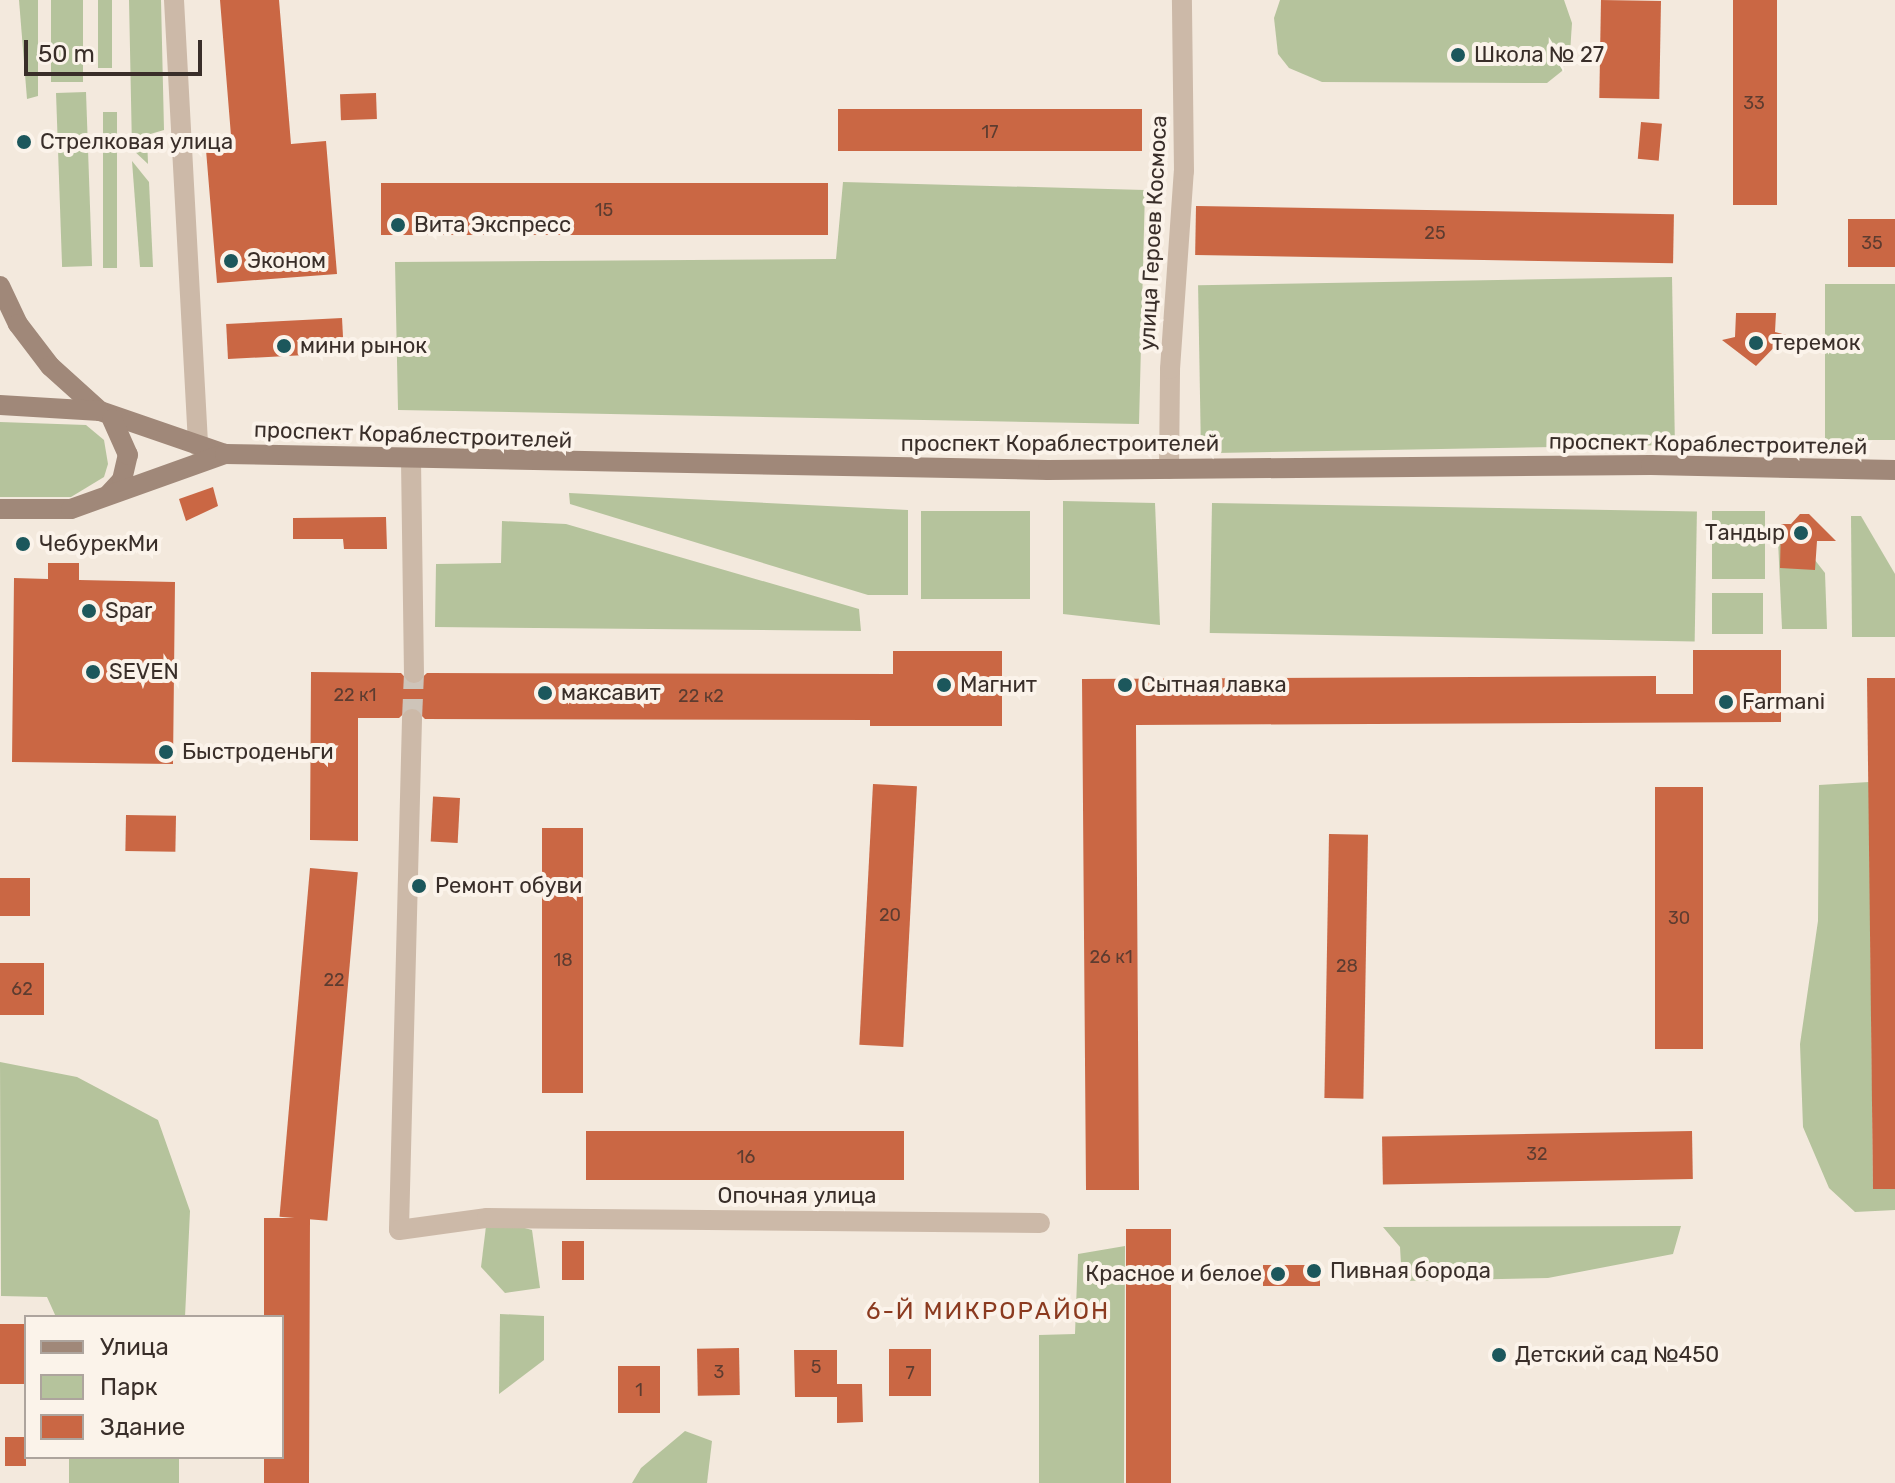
<!DOCTYPE html>
<meta charset="utf-8">
<style>
body{margin:0}
#map{position:relative;width:1895px;height:1483px;overflow:hidden;background:#f3e9dd;font-family:Rubik,sans-serif}
div>[style]{position:absolute}
.green>*{inset:0;background:#b5c39c;transform-origin:0 0}
.building>*{inset:0;background:#ca6744;transform-origin:0 0}
.street-tunnel>*{height:20px;margin-top:-10px;transform-origin:0;background:repeating-linear-gradient(90deg,#cec4b9 0 20px,transparent 0 30px)}
.street>*{height:20px;margin:-10px;padding:0 10px;transform-origin:10px;border-radius:10px;background:#ccb9a8}
.secondary>*{height:20px;margin:-10px;padding:0 10px;transform-origin:10px;border-radius:10px;background:#a08879}
.dots>*{width:22px;height:22px;translate:-50% -50%;box-sizing:border-box;border:4px solid #fbf3ea;border-radius:50%}
span{translate:-50% -50%;white-space:nowrap;text-align:center;line-height:1.15;-webkit-text-stroke:8px #fbf3ea;paint-order:stroke}
.number-label{font-size:18px;color:#5d3c30}
.number-label span{-webkit-text-stroke-width:0}
.poi-label{font-size:22px;color:#392e29}
.left{translate:0 -50%;text-align:left}
.right{translate:-100% -50%;text-align:right}
.street-label{font-size:22px;color:#392e29}
.neighbourhood-label{font-size:24px;color:#8b3a1f;letter-spacing:2px}
.legend{position:absolute;left:24px;top:1315px;width:260px;height:144px;box-sizing:border-box;background:#fbf3ea;border:2px solid #ada49d;margin:0;padding:10px 14px;list-style:none;font-size:24px;color:#392e29}
.legend li{display:flex;align-items:center;gap:16px;height:40px}
.legend b{width:40px;border:2px solid #ada49d}
.scale{position:absolute;left:24px;top:40px;width:178px;height:36px;box-sizing:border-box;border:4px solid #392e29;border-top:0;padding-left:10px;font-size:24px;line-height:28px;white-space:nowrap;color:#392e29;-webkit-text-stroke:6px #fbf3ea;paint-order:stroke}
</style>
<div id="map">
<div class="green">
<i style="clip-path:polygon(19px 0,38px 0,38px 96px,27px 99px)"></i>
<i style="left:51px;top:0;width:32px;height:82px"></i>
<i style="left:98px;top:0;width:14px;height:68px"></i>
<i style="clip-path:polygon(129px 0,161px 0,164px 130px,147px 135px,148px 164px,132px 149px)"></i>
<i style="clip-path:polygon(1280px 0,1564px 0,1572px 23px,1570px 53px,1562px 71px,1547px 83px,1322px 82px,1289px 68px,1278px 54px,1274px 18px)"></i>
<i style="left:86px;top:92px;width:174px;height:30px;rotate:88deg"></i>
<i style="left:103px;top:112px;width:14px;height:156px"></i>
<i style="clip-path:polygon(132px 161px,149px 182px,153px 267px,140px 267px)"></i>
<i style="clip-path:polygon(843px 182px,1145px 190px,1139px 424px,398px 410px,395px 262px,836px 259px)"></i>
<i style="left:1672px;top:277px;width:168px;height:474px;rotate:89deg"></i>
<i style="left:1895px;top:284px;width:156px;height:70px;rotate:90deg"></i>
<i style="clip-path:polygon(0 422px,86px 425px,104px 440px,108px 464px,104px 477px,71px 497px,0 497px)"></i>
<i style="clip-path:polygon(569px 493px,908px 510px,908px 595px,868px 595px,570px 504px)"></i>
<i style="clip-path:polygon(1063px 501px,1155px 503px,1160px 625px,1063px 614px)"></i>
<i style="left:1212px;top:503px;width:485px;height:130px;rotate:1deg"></i>
<i style="left:1030px;top:511px;width:88px;height:109px;rotate:90deg"></i>
<i style="left:1712px;top:511px;width:53px;height:68px"></i>
<i style="clip-path:polygon(1851px 516px,1861px 516px,1895px 574px,1895px 637px,1852px 637px)"></i>
<i style="clip-path:polygon(502px 521px,566px 524px,859px 609px,861px 631px,435px 627px,436px 564px,501px 563px)"></i>
<i style="clip-path:polygon(1778px 540px,1800px 541px,1825px 573px,1827px 629px,1782px 629px)"></i>
<i style="left:1712px;top:593px;width:51px;height:41px"></i>
<i style="clip-path:polygon(1869px 782px,1873px 1189px,1895px 1189px,1895px 1210px,1855px 1212px,1829px 1188px,1803px 1127px,1800px 1044px,1818px 921px,1819px 785px)"></i>
<i style="clip-path:polygon(0 1062px,77px 1077px,158px 1120px,190px 1211px,185px 1317px,56px 1317px,47px 1297px,1px 1296px)"></i>
<i style="clip-path:polygon(487px 1218px,532px 1230px,540px 1288px,505px 1293px,481px 1267px)"></i>
<i style="clip-path:polygon(1681px 1226px,1673px 1254px,1548px 1278px,1402px 1281px,1400px 1247px,1383px 1227px)"></i>
<i style="clip-path:polygon(1125px 1246px,1124px 1483px,1039px 1483px,1039px 1335px,1075px 1334px,1078px 1254px)"></i>
<i style="clip-path:polygon(500px 1314px,544px 1316px,544px 1360px,499px 1394px)"></i>
<i style="clip-path:polygon(685px 1431px,712px 1441px,707px 1483px,632px 1483px,641px 1468px)"></i>
<i style="left:69px;top:1457px;width:110px;height:26px"></i>
</div>
<div class="building">
<i style="clip-path:polygon(220px 0,279px 0,291px 144px,326px 141px,337px 274px,217px 283px,206px 150px,232px 148px)"></i>
<i style="left:1601px;top:0;width:60px;height:98px;rotate:1deg"></i>
<i style="left:1733px;top:0;width:44px;height:205px"></i>
<i style="left:376px;top:93px;width:26px;height:36px;rotate:88deg"></i>
<i style="left:1142px;top:109px;width:42px;height:304px;rotate:90deg"></i>
<i style="left:1641px;top:122px;width:21px;height:37px;rotate:5deg"></i>
<i style="left:381px;top:183px;width:447px;height:52px"></i>
<i style="left:1196px;top:206px;width:478px;height:49px;rotate:1deg"></i>
<i style="left:1848px;top:219px;width:47px;height:48px"></i>
<i style="clip-path:polygon(1736px 313px,1776px 313px,1775px 332px,1786px 335px,1756px 366px,1722px 340px,1735px 337px)"></i>
<i style="left:342px;top:318px;width:35px;height:116px;rotate:87deg"></i>
<i style="clip-path:polygon(213px 487px,218px 506px,186px 521px,179px 499px)"></i>
<i style="clip-path:polygon(1800px 514px,1809px 514px,1836px 541px,1817px 541px,1815px 570px,1780px 568px,1781px 524px,1791px 524px)"></i>
<i style="clip-path:polygon(386px 517px,387px 549px,344px 549px,343px 539px,293px 539px,293px 518px)"></i>
<i style="clip-path:polygon(48px 563px,79px 563px,79px 580px,175px 582px,173px 764px,12px 762px,14px 578px,48px 579px)"></i>
<i style="clip-path:polygon(1693px 650px,1781px 650px,1781px 722px,1136px 725px,1139px 1190px,1086px 1190px,1082px 679px,1656px 676px,1656px 694px,1693px 694px)"></i>
<i style="clip-path:polygon(893px 651px,1002px 651px,1002px 726px,870px 726px,870px 720px,425px 719px,412px 706px,399px 718px,358px 718px,358px 841px,310px 840px,311px 672px,401px 673px,413px 686px,427px 673px,893px 674px)"></i>
<i style="clip-path:polygon(1867px 678px,1895px 678px,1895px 1189px,1873px 1189px)"></i>
<i style="left:873px;top:784px;width:44px;height:261px;rotate:3deg"></i>
<i style="left:1655px;top:787px;width:48px;height:262px"></i>
<i style="left:460px;top:798px;width:45px;height:27px;rotate:93deg"></i>
<i style="left:126px;top:815px;width:50px;height:36px;rotate:1deg"></i>
<i style="left:542px;top:828px;width:41px;height:265px"></i>
<i style="left:1329px;top:834px;width:39px;height:264px;rotate:1deg"></i>
<i style="left:310px;top:868px;width:48px;height:350px;rotate:5deg"></i>
<i style="left:0;top:878px;width:30px;height:38px"></i>
<i style="left:0;top:963px;width:44px;height:52px"></i>
<i style="left:586px;top:1131px;width:318px;height:49px"></i>
<i style="left:1692px;top:1131px;width:48px;height:310px;rotate:89deg"></i>
<i style="clip-path:polygon(264px 1218px,310px 1218px,309px 1483px,264px 1483px,264px 1457px,282px 1457px,282px 1317px,264px 1317px)"></i>
<i style="left:1126px;top:1229px;width:45px;height:254px"></i>
<i style="left:562px;top:1241px;width:22px;height:39px"></i>
<i style="left:1263px;top:1265px;width:57px;height:21px"></i>
<i style="left:0;top:1324px;width:26px;height:60px"></i>
<i style="left:739px;top:1348px;width:47px;height:42px;rotate:89deg"></i>
<i style="left:889px;top:1349px;width:42px;height:47px"></i>
<i style="clip-path:polygon(794px 1350px,837px 1350px,837px 1384px,862px 1384px,863px 1422px,837px 1423px,837px 1397px,795px 1397px)"></i>
<i style="left:660px;top:1366px;width:47px;height:42px;rotate:90deg"></i>
<i style="left:5px;top:1437px;width:21px;height:29px"></i>
</div>
<div class="street-tunnel">
<i style="left:412px;top:719px;width:46px;rotate:-87.5deg"></i>
</div>
<div class="street">
<i style="left:174px;top:0;width:447px;rotate:86.9deg"></i>
<i style="left:411px;top:460px;width:213px;rotate:89.2deg"></i>
<i style="left:1169px;top:469px;width:100px;rotate:-89.4deg"></i>
<i style="left:1170px;top:369px;width:198px;rotate:-86deg"></i>
<i style="left:1184px;top:171px;width:171px;rotate:-90.7deg"></i>
<i style="left:412px;top:719px;width:511px;rotate:91.46deg"></i>
<i style="left:399px;top:1230px;width:89px;rotate:-7.8deg"></i>
<i style="left:487px;top:1218px;width:553px;rotate:0.52deg"></i>
</div>
<div class="secondary">
<i style="left:0;top:286px;width:42px;rotate:64.7deg"></i>
<i style="left:18px;top:324px;width:53px;rotate:52.7deg"></i>
<i style="left:50px;top:366px;width:67px;rotate:42deg"></i>
<i style="left:100px;top:411px;width:132px;rotate:19deg"></i>
<i style="left:0;top:405px;width:100px;rotate:3.4deg"></i>
<i style="left:109px;top:494px;width:19px;rotate:-47deg"></i>
<i style="left:122px;top:480px;width:26px;rotate:-77deg"></i>
<i style="left:128px;top:455px;width:39px;rotate:-114deg"></i>
<i style="left:0;top:509px;width:71px"></i>
<i style="left:71px;top:509px;width:164px;rotate:-19.7deg"></i>
<i style="left:225px;top:454px;width:823px;rotate:1.11deg"></i>
<i style="left:1048px;top:470px;width:603px;rotate:-0.48deg"></i>
<i style="left:1651px;top:465px;width:244px;rotate:1.2deg"></i>
</div>
<div class="dots">
<i style="left:1458px;top:55px;background:#1c575c"></i>
<i style="left:24px;top:142px;background:#1c575c"></i>
<i style="left:398px;top:225px;background:#1c575c"></i>
<i style="left:231px;top:261px;background:#1c575c"></i>
<i style="left:1756px;top:343px;background:#1c575c"></i>
<i style="left:284px;top:346px;background:#1c575c"></i>
<i style="left:1801px;top:533px;background:#1c575c"></i>
<i style="left:23px;top:544px;background:#1c575c"></i>
<i style="left:89px;top:611px;background:#1c575c"></i>
<i style="left:93px;top:672px;background:#1c575c"></i>
<i style="left:944px;top:685px;background:#1c575c"></i>
<i style="left:1125px;top:685px;background:#1c575c"></i>
<i style="left:545px;top:693px;background:#1c575c"></i>
<i style="left:1726px;top:702px;background:#1c575c"></i>
<i style="left:166px;top:752px;background:#1c575c"></i>
<i style="left:419px;top:886px;background:#1c575c"></i>
<i style="left:1314px;top:1271px;background:#1c575c"></i>
<i style="left:1278px;top:1274px;background:#1c575c"></i>
<i style="left:1499px;top:1355px;background:#1c575c"></i>
</div>
<div class="number-label">
<span style="left:1754px;top:103px">33</span>
<span style="left:990px;top:132px">17</span>
<span style="left:604px;top:210px">15</span>
<span style="left:1435px;top:233px">25</span>
<span style="left:1872px;top:243px">35</span>
<span style="left:355px;top:695px">22 к1</span>
<span style="left:701px;top:696px">22 к2</span>
<span style="left:890px;top:915px">20</span>
<span style="left:1679px;top:918px">30</span>
<span style="left:1111px;top:957px">26 к1</span>
<span style="left:563px;top:960px">18</span>
<span style="left:1347px;top:966px">28</span>
<span style="left:334px;top:980px">22</span>
<span style="left:22px;top:989px">62</span>
<span style="left:1537px;top:1154px">32</span>
<span style="left:746px;top:1157px">16</span>
<span style="left:816px;top:1367px">5</span>
<span style="left:719px;top:1372px">3</span>
<span style="left:910px;top:1373px">7</span>
<span style="left:639px;top:1390px">1</span>
</div>
<div class="poi-label">
<span class="left" style="left:1474px;top:55px">Школа № 27</span>
<span class="left" style="left:40px;top:142px">Стрелковая улица</span>
<span class="left" style="left:414px;top:225px">Вита Экспресс</span>
<span class="left" style="left:247px;top:261px">Эконом</span>
<span class="left" style="left:1772px;top:343px">теремок</span>
<span class="left" style="left:300px;top:346px">мини рынок</span>
<span class="right" style="left:1785px;top:533px">Тандыр</span>
<span class="left" style="left:39px;top:544px">ЧебурекМи</span>
<span class="left" style="left:105px;top:611px">Spar</span>
<span class="left" style="left:109px;top:672px">SEVEN</span>
<span class="left" style="left:960px;top:685px">Магнит</span>
<span class="left" style="left:1141px;top:685px">Сытная лавка</span>
<span class="left" style="left:561px;top:693px">максавит</span>
<span class="left" style="left:1742px;top:702px">Farmani</span>
<span class="left" style="left:182px;top:752px">Быстроденьги</span>
<span class="left" style="left:435px;top:886px">Ремонт обуви</span>
<span class="left" style="left:1330px;top:1271px">Пивная борода</span>
<span class="right" style="left:1262px;top:1274px">Красное и белое</span>
<span class="left" style="left:1515px;top:1355px">Детский сад №450</span>
</div>
<div class="street-label">
<span style="left:1153px;top:233px;rotate:-87deg">улица Героев Космоса</span>
<span style="left:413px;top:435px;rotate:2deg">проспект Кораблестроителей</span>
<span style="left:1060px;top:444px">проспект Кораблестроителей</span>
<span style="left:1708px;top:444px;rotate:1deg">проспект Кораблестроителей</span>
<span style="left:797px;top:1196px">Опочная улица</span>
</div>
<div class="neighbourhood-label">
<span style="left:988px;top:1312px">6-Й МИКРОРАЙОН</span>
</div>
<ul class="legend">
<li><b style="height:10px;background:#a08879"></b>Улица</li>
<li><b style="height:22px;background:#b5c39c"></b>Парк</li>
<li><b style="height:22px;background:#ca6744"></b>Здание</li>
</ul>
<div class="scale">50 m</div>
</div>
